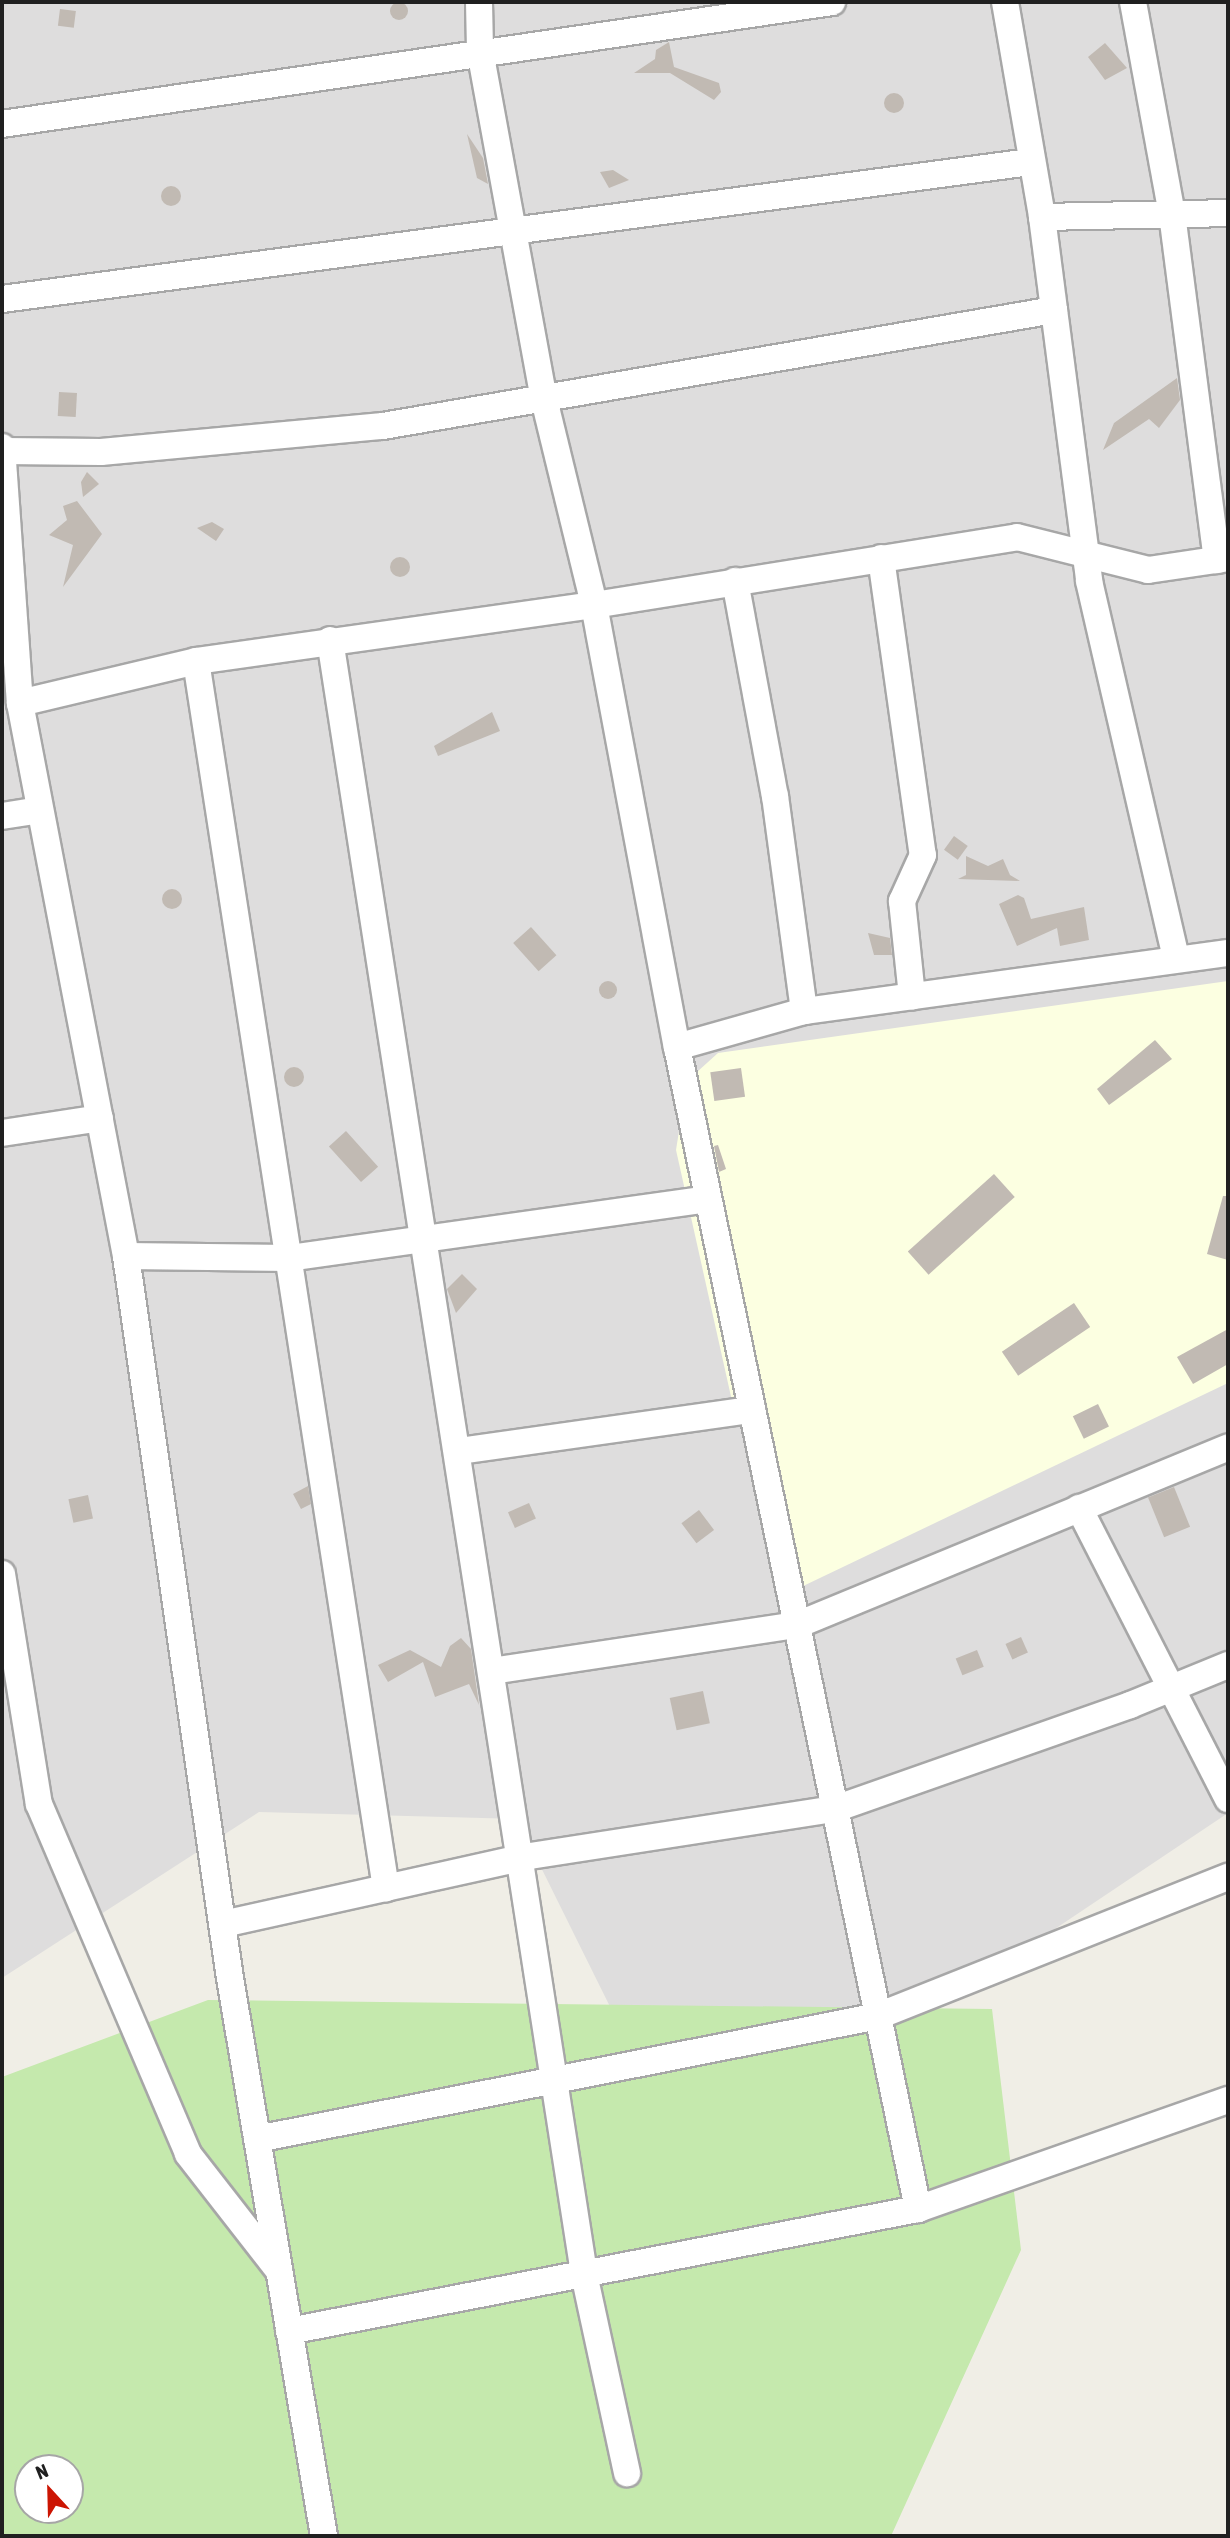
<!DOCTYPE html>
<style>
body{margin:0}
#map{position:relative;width:1230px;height:2538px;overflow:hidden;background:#f0eee6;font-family:"Asap Condensed",sans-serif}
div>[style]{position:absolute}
.residential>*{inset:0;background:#dedddd}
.education>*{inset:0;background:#fcffe1}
.grass>*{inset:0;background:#c5e9ad}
.building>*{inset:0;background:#c1bab3;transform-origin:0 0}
.round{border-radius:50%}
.roads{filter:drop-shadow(2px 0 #a7a7a7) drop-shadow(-2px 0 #a7a7a7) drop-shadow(0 2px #a7a7a7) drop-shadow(0 -2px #a7a7a7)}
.minor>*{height:26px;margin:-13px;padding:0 13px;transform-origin:13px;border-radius:13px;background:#fff}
span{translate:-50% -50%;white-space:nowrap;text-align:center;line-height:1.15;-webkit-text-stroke:6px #fff;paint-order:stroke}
.frame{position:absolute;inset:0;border:4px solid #202020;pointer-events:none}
.north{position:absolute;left:14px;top:2454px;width:70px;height:70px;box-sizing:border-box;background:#fff;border:2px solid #a6a6a6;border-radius:50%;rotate:338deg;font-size:19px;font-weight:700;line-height:28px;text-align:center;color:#202020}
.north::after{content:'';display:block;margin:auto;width:24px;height:32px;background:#cc1503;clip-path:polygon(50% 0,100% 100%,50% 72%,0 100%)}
</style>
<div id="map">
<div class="residential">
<i style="clip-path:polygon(2px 2px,1228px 2px,1228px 1813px,886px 2042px,687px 2162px,517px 1819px,259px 1812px,2px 1978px)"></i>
</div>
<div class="education">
<i style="clip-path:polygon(1228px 981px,1228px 1383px,799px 1588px,732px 1401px,676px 1150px,687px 1081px,718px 1053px)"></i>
</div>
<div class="grass">
<i style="clip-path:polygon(evenodd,208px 2000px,992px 2009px,1021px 2250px,891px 2536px,2px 2536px,2px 2077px,208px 2000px,28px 2468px,70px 2468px,70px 2510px,28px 2510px,28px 2468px)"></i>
</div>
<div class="building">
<i class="round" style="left:390px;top:2px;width:18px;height:18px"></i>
<i style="left:60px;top:9px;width:16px;height:17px;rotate:7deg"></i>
<i style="clip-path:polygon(669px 42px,674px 67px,719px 83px,721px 92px,714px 100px,670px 73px,634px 73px,655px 59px,656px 50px)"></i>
<i style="clip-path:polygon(1105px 43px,1127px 68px,1105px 80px,1088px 57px)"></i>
<i class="round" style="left:884px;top:93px;width:20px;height:20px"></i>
<i style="clip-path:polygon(467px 134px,483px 158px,488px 184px,477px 178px)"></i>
<i style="clip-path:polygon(613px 170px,629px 180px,609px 188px,600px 172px)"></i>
<i class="round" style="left:161px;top:186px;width:20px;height:20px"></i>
<i style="clip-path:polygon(1177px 378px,1180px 400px,1159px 428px,1149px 419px,1103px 450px,1114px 423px)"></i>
<i style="left:59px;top:392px;width:18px;height:24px;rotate:3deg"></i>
<i style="clip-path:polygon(87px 472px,99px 484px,83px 497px,81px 482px)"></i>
<i style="clip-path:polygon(77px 501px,102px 534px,63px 587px,73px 545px,49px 535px,67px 520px,63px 506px)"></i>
<i style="clip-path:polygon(212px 522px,224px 529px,216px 541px,197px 528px)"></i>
<i class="round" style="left:390px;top:557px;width:20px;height:20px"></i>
<i style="clip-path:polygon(492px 712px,500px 731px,438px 756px,434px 746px)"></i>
<i style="left:954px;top:836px;width:17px;height:17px;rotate:36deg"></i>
<i style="clip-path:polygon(966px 856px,988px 866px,1003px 859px,1010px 875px,1020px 881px,958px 879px,966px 875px)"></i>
<i class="round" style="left:162px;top:889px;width:20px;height:20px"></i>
<i style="clip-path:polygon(1018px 895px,1024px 898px,1031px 919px,1084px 907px,1089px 940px,1060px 946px,1057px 928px,1017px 946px,999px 904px)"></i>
<i style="left:531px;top:927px;width:38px;height:24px;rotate:48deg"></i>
<i style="clip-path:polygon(868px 933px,890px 938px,892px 955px,874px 955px)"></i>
<i class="round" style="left:599px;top:981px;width:18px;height:18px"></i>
<i style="clip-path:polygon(1155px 1040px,1172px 1059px,1109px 1105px,1097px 1089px)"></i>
<i class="round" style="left:284px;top:1067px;width:20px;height:20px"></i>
<i style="left:741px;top:1068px;width:29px;height:31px;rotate:82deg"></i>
<i style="left:346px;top:1131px;width:48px;height:23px;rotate:48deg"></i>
<i style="clip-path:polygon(718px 1145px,726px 1169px,719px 1172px,714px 1146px)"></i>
<i style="left:994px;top:1174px;width:31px;height:116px;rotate:48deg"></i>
<i style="clip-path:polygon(1223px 1196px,1228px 1196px,1228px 1260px,1207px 1254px)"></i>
<i style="clip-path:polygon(462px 1274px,477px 1289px,456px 1313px,447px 1289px)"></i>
<i style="left:1074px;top:1303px;width:29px;height:87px;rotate:56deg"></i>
<i style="clip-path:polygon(1228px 1329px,1228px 1364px,1193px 1384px,1177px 1357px)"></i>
<i style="left:1098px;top:1404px;width:25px;height:28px;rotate:64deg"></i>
<i style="clip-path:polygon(308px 1486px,311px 1504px,301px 1509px,293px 1494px)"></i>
<i style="left:1174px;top:1487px;width:43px;height:28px;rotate:68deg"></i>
<i style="left:88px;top:1495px;width:24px;height:20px;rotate:78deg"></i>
<i style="left:529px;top:1503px;width:17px;height:23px;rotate:66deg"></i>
<i style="left:699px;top:1510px;width:25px;height:22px;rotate:53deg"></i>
<i style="left:1021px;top:1637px;width:17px;height:17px;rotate:66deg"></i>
<i style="clip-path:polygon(461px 1638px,471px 1649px,479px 1705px,469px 1684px,435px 1697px,423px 1662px,388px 1682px,378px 1665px,410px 1650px,441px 1667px,450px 1646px)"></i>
<i style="left:977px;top:1650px;width:18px;height:23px;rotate:68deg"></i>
<i style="left:703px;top:1691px;width:33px;height:34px;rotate:78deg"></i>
</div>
<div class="roads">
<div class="minor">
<i style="left:479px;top:2px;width:49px;rotate:88.8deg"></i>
<i style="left:480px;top:51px;width:350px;rotate:79.6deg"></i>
<i style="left:543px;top:395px;width:216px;rotate:76.3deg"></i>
<i style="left:594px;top:605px;width:450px;rotate:79.4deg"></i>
<i style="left:677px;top:1047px;width:1187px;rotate:78.28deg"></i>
<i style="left:1005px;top:2px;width:218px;rotate:80.2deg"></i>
<i style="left:1042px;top:217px;width:367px;rotate:82.6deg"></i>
<i style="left:1089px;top:581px;width:388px;rotate:77deg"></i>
<i style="left:1133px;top:2px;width:216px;rotate:79.6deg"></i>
<i style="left:1172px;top:214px;width:349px;rotate:82.6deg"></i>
<i style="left:2px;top:124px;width:839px;rotate:-8.36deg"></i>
<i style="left:1042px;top:217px;width:186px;rotate:-1.2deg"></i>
<i style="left:2px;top:299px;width:1037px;rotate:-7.59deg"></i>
<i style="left:2px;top:447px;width:257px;rotate:86deg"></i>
<i style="left:20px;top:703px;width:563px;rotate:79.15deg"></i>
<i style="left:126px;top:1256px;width:723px;rotate:81.81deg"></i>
<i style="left:229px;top:1972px;width:572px;rotate:80.44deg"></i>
<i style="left:3px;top:451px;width:98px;rotate:0.6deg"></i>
<i style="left:101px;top:452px;width:283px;rotate:-5.3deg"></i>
<i style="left:383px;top:426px;width:681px;rotate:-9.81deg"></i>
<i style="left:881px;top:558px;width:300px;rotate:82deg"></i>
<i style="left:923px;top:855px;width:51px;rotate:114.5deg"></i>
<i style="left:902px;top:901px;width:96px;rotate:84deg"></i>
<i style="left:735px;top:581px;width:219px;rotate:79.5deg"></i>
<i style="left:775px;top:796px;width:217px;rotate:82.3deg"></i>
<i style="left:330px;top:640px;width:1654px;rotate:81.16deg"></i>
<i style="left:584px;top:2274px;width:204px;rotate:77.8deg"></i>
<i style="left:196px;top:661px;width:1242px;rotate:81.2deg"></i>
<i style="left:20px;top:703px;width:181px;rotate:-13.4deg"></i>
<i style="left:196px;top:661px;width:402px;rotate:-8deg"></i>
<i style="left:594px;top:605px;width:428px;rotate:-9.1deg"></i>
<i style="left:1017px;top:537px;width:135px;rotate:14.1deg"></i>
<i style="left:1148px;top:570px;width:81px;rotate:-8.5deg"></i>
<i style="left:2px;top:816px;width:38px;rotate:-9deg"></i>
<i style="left:677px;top:1047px;width:132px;rotate:-15.8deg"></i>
<i style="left:804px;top:1011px;width:428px;rotate:-7.8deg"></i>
<i style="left:2px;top:1133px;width:99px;rotate:-8.7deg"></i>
<i style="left:126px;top:1256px;width:163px;rotate:0.7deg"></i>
<i style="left:289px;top:1258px;width:423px;rotate:-8deg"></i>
<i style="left:459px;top:1451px;width:296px;rotate:-8deg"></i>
<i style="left:1079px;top:1508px;width:327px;rotate:62.9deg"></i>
<i style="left:2px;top:1574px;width:233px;rotate:80.9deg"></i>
<i style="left:39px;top:1804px;width:380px;rotate:66.9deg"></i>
<i style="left:188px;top:2154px;width:148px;rotate:52.1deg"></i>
<i style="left:492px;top:1671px;width:308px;rotate:-8.6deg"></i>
<i style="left:797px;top:1625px;width:466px;rotate:-22.4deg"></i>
<i style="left:223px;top:1924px;width:314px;rotate:-12.5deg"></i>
<i style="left:530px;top:1856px;width:309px;rotate:-8.8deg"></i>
<i style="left:835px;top:1809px;width:313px;rotate:-19.4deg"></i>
<i style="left:1130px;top:1705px;width:106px;rotate:-22.2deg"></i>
<i style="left:257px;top:2139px;width:633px;rotate:-11.2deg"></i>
<i style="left:878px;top:2016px;width:377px;rotate:-21.7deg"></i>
<i style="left:289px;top:2331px;width:641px;rotate:-10.98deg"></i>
<i style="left:918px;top:2209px;width:329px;rotate:-19.4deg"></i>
</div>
</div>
<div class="frame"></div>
<div class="north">N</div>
</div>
